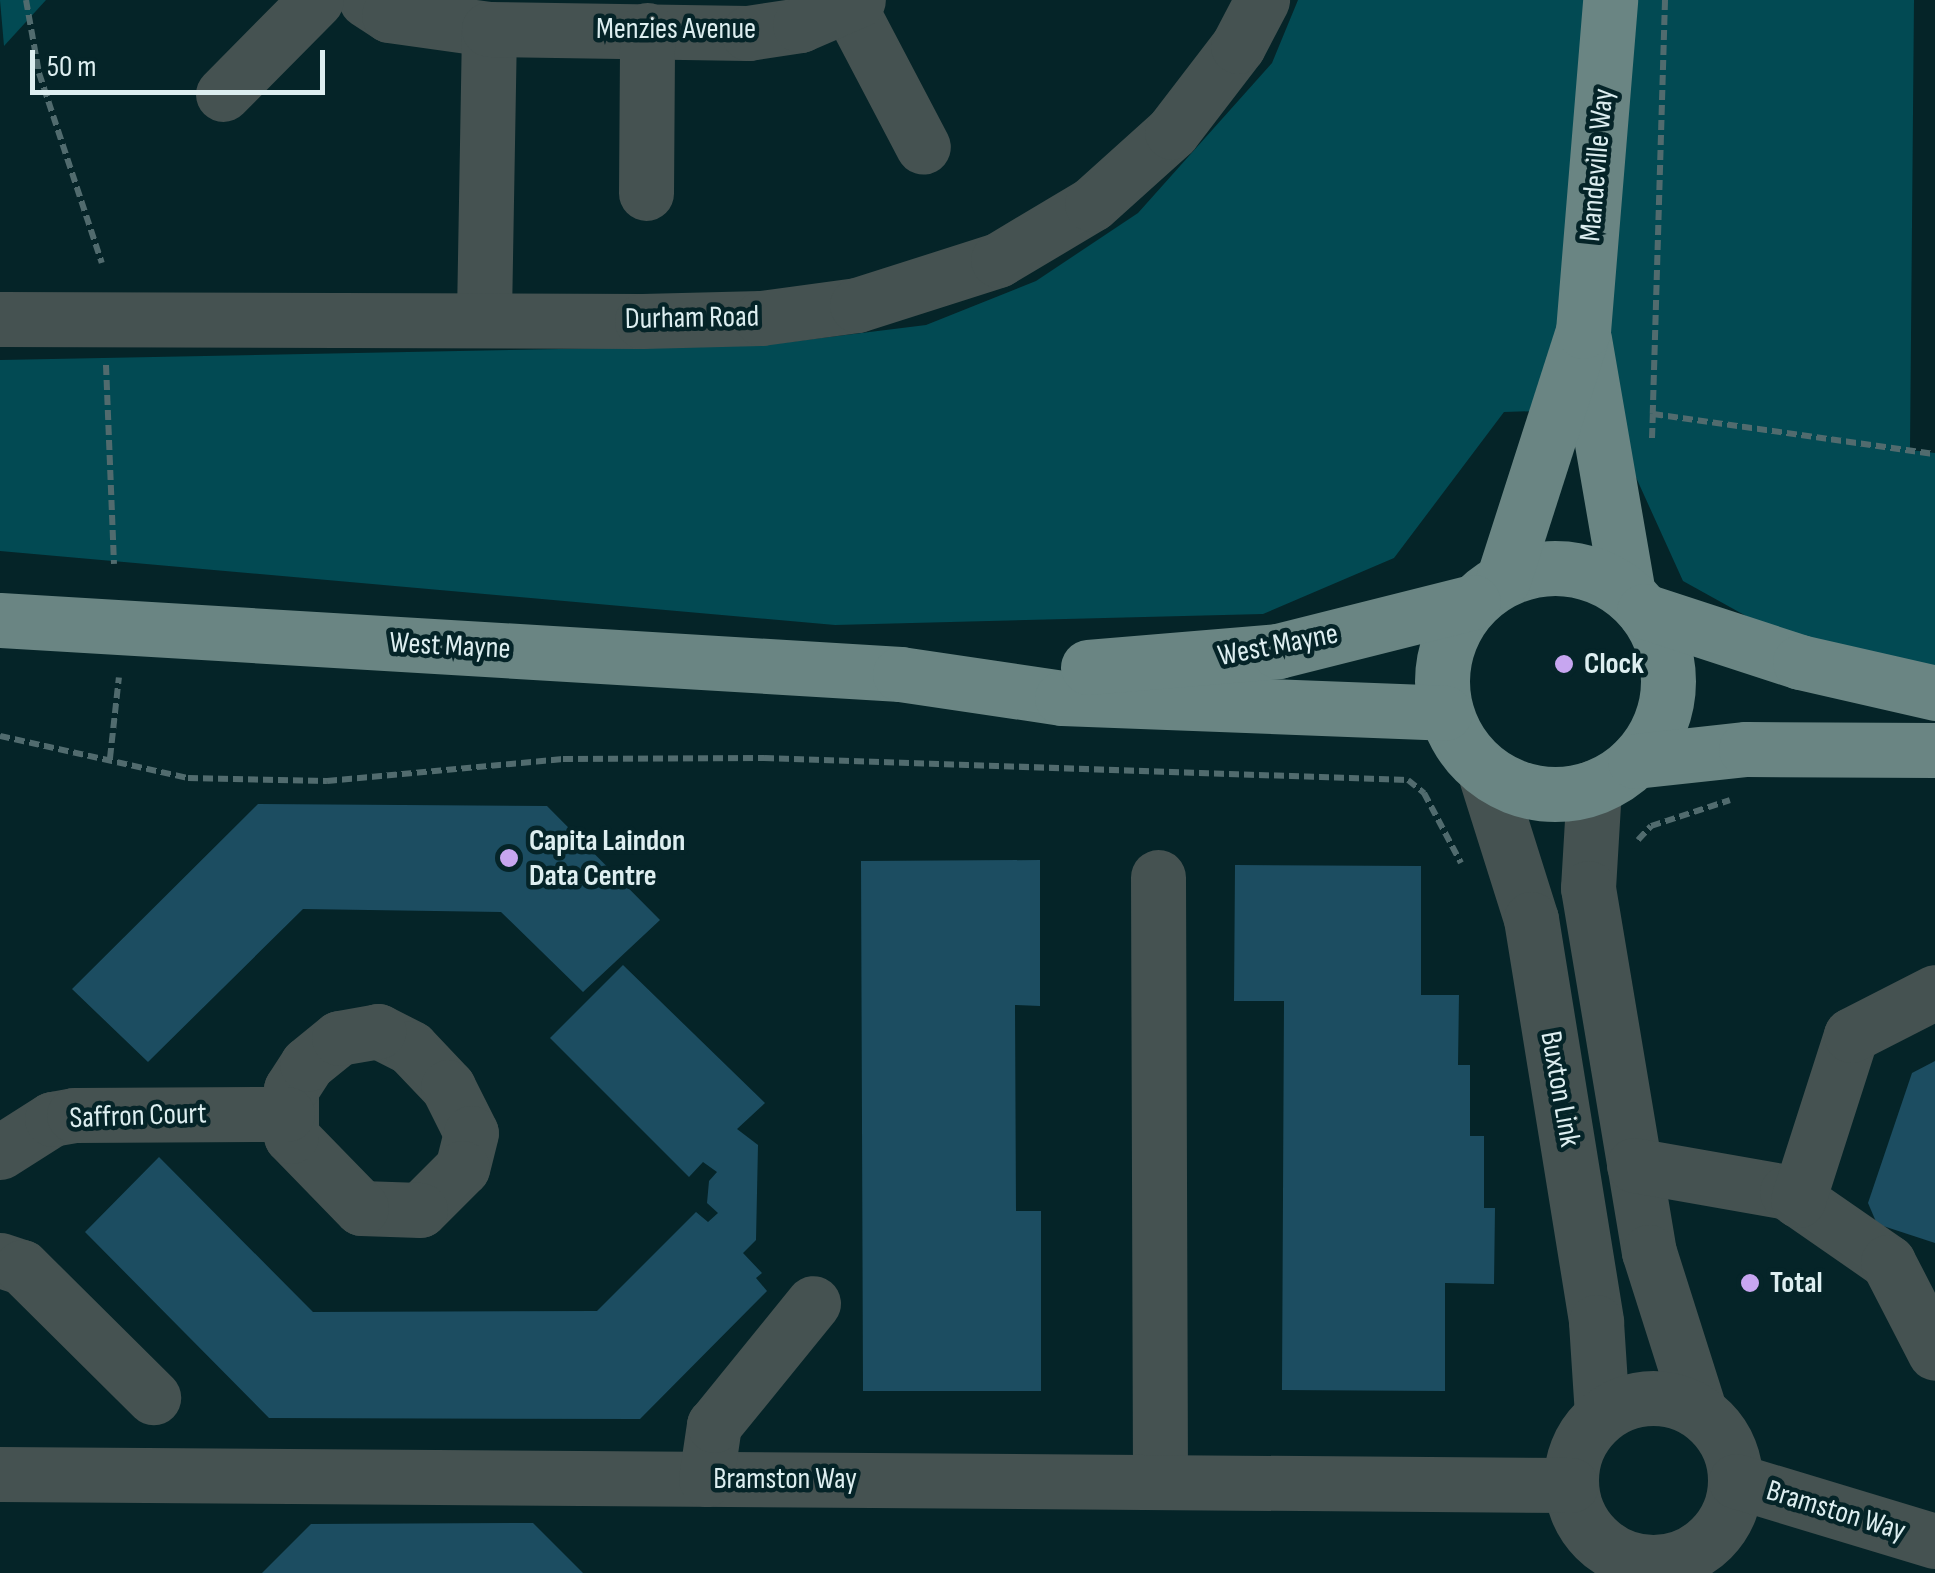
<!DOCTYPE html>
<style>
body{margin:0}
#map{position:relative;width:1935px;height:1573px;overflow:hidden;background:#052428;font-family:"Sofia Sans Condensed",sans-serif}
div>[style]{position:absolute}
.green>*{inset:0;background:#024a53}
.building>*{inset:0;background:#1c4d61}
.path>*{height:6px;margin-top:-3px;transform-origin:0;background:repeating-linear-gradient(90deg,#516b6e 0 10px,transparent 0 15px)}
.minor>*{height:55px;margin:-27.5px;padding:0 27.5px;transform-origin:27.5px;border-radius:27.5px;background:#455251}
.minor>.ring{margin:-27.5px;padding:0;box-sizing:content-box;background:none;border:55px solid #455251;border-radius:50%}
.major>*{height:55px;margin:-27.5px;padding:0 27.5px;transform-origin:27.5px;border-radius:27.5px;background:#6a8583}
.major>.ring{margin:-27.5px;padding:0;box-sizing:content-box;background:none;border:55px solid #6a8583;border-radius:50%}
.dots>*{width:28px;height:28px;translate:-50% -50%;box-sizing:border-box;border:5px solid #052428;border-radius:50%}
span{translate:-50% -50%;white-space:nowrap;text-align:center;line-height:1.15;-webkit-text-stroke:9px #052428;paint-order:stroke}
.street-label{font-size:30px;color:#ddeef0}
.poi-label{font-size:30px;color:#ddeef0;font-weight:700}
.left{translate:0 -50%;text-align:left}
.scale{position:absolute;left:30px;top:50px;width:295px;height:45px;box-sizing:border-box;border:5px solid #ddeef0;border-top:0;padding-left:12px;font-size:30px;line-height:35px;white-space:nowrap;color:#ddeef0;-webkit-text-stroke:8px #052428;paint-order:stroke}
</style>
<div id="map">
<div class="green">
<i style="clip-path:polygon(0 0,46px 0,4px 46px)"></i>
<i style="clip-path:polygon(1298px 0,1914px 0,1910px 450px,1935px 453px,1935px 669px,1775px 632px,1683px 581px,1605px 409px,1504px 412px,1394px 558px,1263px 614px,835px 625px,0 551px,0 360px,765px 345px,926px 325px,1036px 281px,1138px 213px,1272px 63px)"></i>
</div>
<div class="building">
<i style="clip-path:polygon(258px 804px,547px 806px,660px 920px,583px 992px,501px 912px,303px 909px,148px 1062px,72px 989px)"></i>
<i style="clip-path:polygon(1040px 860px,1040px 1006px,1015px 1005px,1016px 1211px,1041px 1211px,1041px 1391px,863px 1391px,861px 861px)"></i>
<i style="clip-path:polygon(1235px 865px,1421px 866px,1421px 995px,1459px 995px,1458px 1065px,1470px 1065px,1470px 1136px,1484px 1136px,1484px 1208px,1495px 1208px,1494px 1284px,1445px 1283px,1445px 1391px,1282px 1390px,1284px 1001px,1234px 1001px)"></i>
<i style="clip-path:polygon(623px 965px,765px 1103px,737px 1129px,758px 1145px,756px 1240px,743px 1253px,762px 1273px,756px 1278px,767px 1291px,640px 1419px,269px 1418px,85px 1232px,159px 1157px,313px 1312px,597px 1311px,696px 1212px,708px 1222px,718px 1213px,707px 1203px,709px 1181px,717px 1172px,703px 1162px,689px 1177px,550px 1038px)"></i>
<i style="clip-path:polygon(1935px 1061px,1935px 1243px,1877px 1224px,1868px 1203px,1912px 1073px)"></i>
<i style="clip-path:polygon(533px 1523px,583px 1573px,262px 1573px,311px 1524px)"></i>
</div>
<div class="path">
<i style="left:26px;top:0;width:74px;rotate:79.9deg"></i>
<i style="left:39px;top:73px;width:200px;rotate:71.7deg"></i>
<i style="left:1665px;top:0;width:414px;rotate:91.7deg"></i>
<i style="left:1653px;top:414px;width:285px;rotate:8.1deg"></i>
<i style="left:106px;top:365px;width:199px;rotate:87.7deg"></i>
<i style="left:1652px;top:438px;width:24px;rotate:-88deg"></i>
<i style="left:0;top:736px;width:193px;rotate:12.6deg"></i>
<i style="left:188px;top:778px;width:139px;rotate:1.2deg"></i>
<i style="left:327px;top:781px;width:237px;rotate:-5.3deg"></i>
<i style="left:563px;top:759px;width:201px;rotate:-0.3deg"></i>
<i style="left:764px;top:758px;width:644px;rotate:1.96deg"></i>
<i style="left:1408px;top:780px;width:21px;rotate:39deg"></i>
<i style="left:1424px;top:793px;width:79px;rotate:62.1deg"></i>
<i style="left:110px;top:758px;width:81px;rotate:-83.7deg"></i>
<i style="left:1638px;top:840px;width:19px;rotate:-47deg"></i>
<i style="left:1651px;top:826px;width:83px;rotate:-18.2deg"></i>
</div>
<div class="minor">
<i style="left:366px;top:0;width:27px;rotate:33deg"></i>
<i style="left:389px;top:15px;width:101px;rotate:8deg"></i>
<i style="left:489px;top:29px;width:288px;rotate:91deg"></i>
<i style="left:848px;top:4px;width:161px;rotate:62.3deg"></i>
<i style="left:489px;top:29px;width:259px;rotate:0.9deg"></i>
<i style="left:748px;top:33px;width:53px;rotate:-8.7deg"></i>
<i style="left:800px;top:25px;width:63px;rotate:-23.3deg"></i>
<i style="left:223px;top:94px;width:132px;rotate:-45.3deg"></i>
<i style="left:646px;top:193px;width:163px;rotate:-89.6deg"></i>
<i style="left:0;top:319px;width:642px;rotate:0.18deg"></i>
<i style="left:642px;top:321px;width:119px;rotate:-1.4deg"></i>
<i style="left:761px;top:318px;width:97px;rotate:-7.7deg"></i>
<i style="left:857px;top:305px;width:148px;rotate:-17.7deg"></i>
<i style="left:998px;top:260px;width:109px;rotate:-30.8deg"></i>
<i style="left:1092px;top:204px;width:108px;rotate:-42deg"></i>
<i style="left:1172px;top:132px;width:108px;rotate:-52.5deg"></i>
<i style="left:1238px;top:46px;width:52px;rotate:-62.4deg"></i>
<i style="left:1484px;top:770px;width:156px;rotate:72.5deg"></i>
<i style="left:1531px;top:919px;width:408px;rotate:80.8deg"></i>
<i style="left:1596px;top:1322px;width:93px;rotate:86.3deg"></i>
<i style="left:1594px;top:787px;width:101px;rotate:93.4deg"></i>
<i style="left:1588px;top:888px;width:369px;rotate:80.5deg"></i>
<i style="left:1649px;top:1252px;width:166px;rotate:72.4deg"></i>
<i style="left:1158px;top:877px;width:605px;rotate:89.81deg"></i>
<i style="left:378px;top:1031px;width:37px;rotate:27deg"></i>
<i style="left:411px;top:1048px;width:54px;rotate:46.5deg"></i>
<i style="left:448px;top:1087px;width:51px;rotate:63.4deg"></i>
<i style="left:471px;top:1133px;width:36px;rotate:104deg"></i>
<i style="left:462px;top:1168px;width:59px;rotate:135deg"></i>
<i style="left:420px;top:1210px;width:59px;rotate:-178.1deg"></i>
<i style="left:361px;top:1208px;width:100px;rotate:-134.2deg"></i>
<i style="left:291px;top:1136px;width:47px;rotate:-90deg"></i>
<i style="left:291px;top:1089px;width:30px;rotate:-57deg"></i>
<i style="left:307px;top:1064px;width:41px;rotate:-39.1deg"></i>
<i style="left:339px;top:1038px;width:40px;rotate:-10deg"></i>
<i style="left:0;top:1152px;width:62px;rotate:-32.4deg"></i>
<i style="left:52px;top:1119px;width:22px;rotate:-10deg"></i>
<i style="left:74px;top:1115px;width:213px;rotate:-0.3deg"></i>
<i style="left:1634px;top:1165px;width:155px;rotate:10deg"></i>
<i style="left:1787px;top:1192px;width:123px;rotate:34.7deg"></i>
<i style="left:1888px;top:1262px;width:102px;rotate:62.7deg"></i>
<i style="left:1798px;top:1200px;width:173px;rotate:-72.2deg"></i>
<i style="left:1851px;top:1035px;width:94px;rotate:-27.1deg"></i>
<i style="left:0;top:1260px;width:23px;rotate:18deg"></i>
<i style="left:22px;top:1267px;width:185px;rotate:44.8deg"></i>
<i class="ring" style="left:1571px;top:1398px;width:109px;height:109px"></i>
<i style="left:0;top:1474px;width:1571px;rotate:0.4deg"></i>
<i style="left:706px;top:1479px;width:55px;rotate:-81.6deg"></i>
<i style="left:714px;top:1425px;width:157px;rotate:-50.9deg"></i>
<i style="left:1736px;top:1481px;width:208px;rotate:16.8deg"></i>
</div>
<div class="major">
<i style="left:1584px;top:339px;width:259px;rotate:80.2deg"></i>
<i class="ring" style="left:1442px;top:568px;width:171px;height:171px"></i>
<i style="left:1503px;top:580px;width:262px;rotate:-72.2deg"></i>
<i style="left:1583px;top:331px;width:332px;rotate:-85.3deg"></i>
<i style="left:1644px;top:611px;width:164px;rotate:18.1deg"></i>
<i style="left:1800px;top:662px;width:139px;rotate:12.9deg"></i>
<i style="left:0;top:620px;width:902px;rotate:3.43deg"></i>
<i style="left:900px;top:674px;width:164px;rotate:8.4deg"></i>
<i style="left:1062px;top:698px;width:383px;rotate:2.2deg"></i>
<i style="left:1088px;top:667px;width:191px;rotate:-4.8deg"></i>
<i style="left:1278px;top:651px;width:201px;rotate:-14.1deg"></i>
<i style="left:1635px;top:761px;width:112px;rotate:-6.2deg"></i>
<i style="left:1746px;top:749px;width:189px;rotate:0.3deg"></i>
</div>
<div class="dots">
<i style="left:1564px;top:664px;background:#c7a6f0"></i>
<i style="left:509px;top:858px;background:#c7a6f0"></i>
<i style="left:1750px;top:1283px;background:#c7a6f0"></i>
</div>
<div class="street-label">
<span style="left:676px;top:29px">Menzies Avenue</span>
<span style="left:1597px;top:165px;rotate:-85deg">Mandeville Way</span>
<span style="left:692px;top:318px;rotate:-1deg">Durham Road</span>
<span style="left:1278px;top:645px;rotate:-11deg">West Mayne</span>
<span style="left:450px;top:646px;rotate:3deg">West Mayne</span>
<span style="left:1560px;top:1089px;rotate:80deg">Buxton Link</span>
<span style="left:138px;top:1116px;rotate:-2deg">Saffron Court</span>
<span style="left:785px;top:1479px">Bramston Way</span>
<span style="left:1836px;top:1511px;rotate:17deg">Bramston Way</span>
</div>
<div class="poi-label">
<span class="left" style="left:1584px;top:664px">Clock</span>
<span class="left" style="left:529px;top:858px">Capita Laindon<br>Data Centre</span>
<span class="left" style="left:1770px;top:1283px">Total</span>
</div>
<div class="scale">50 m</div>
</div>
